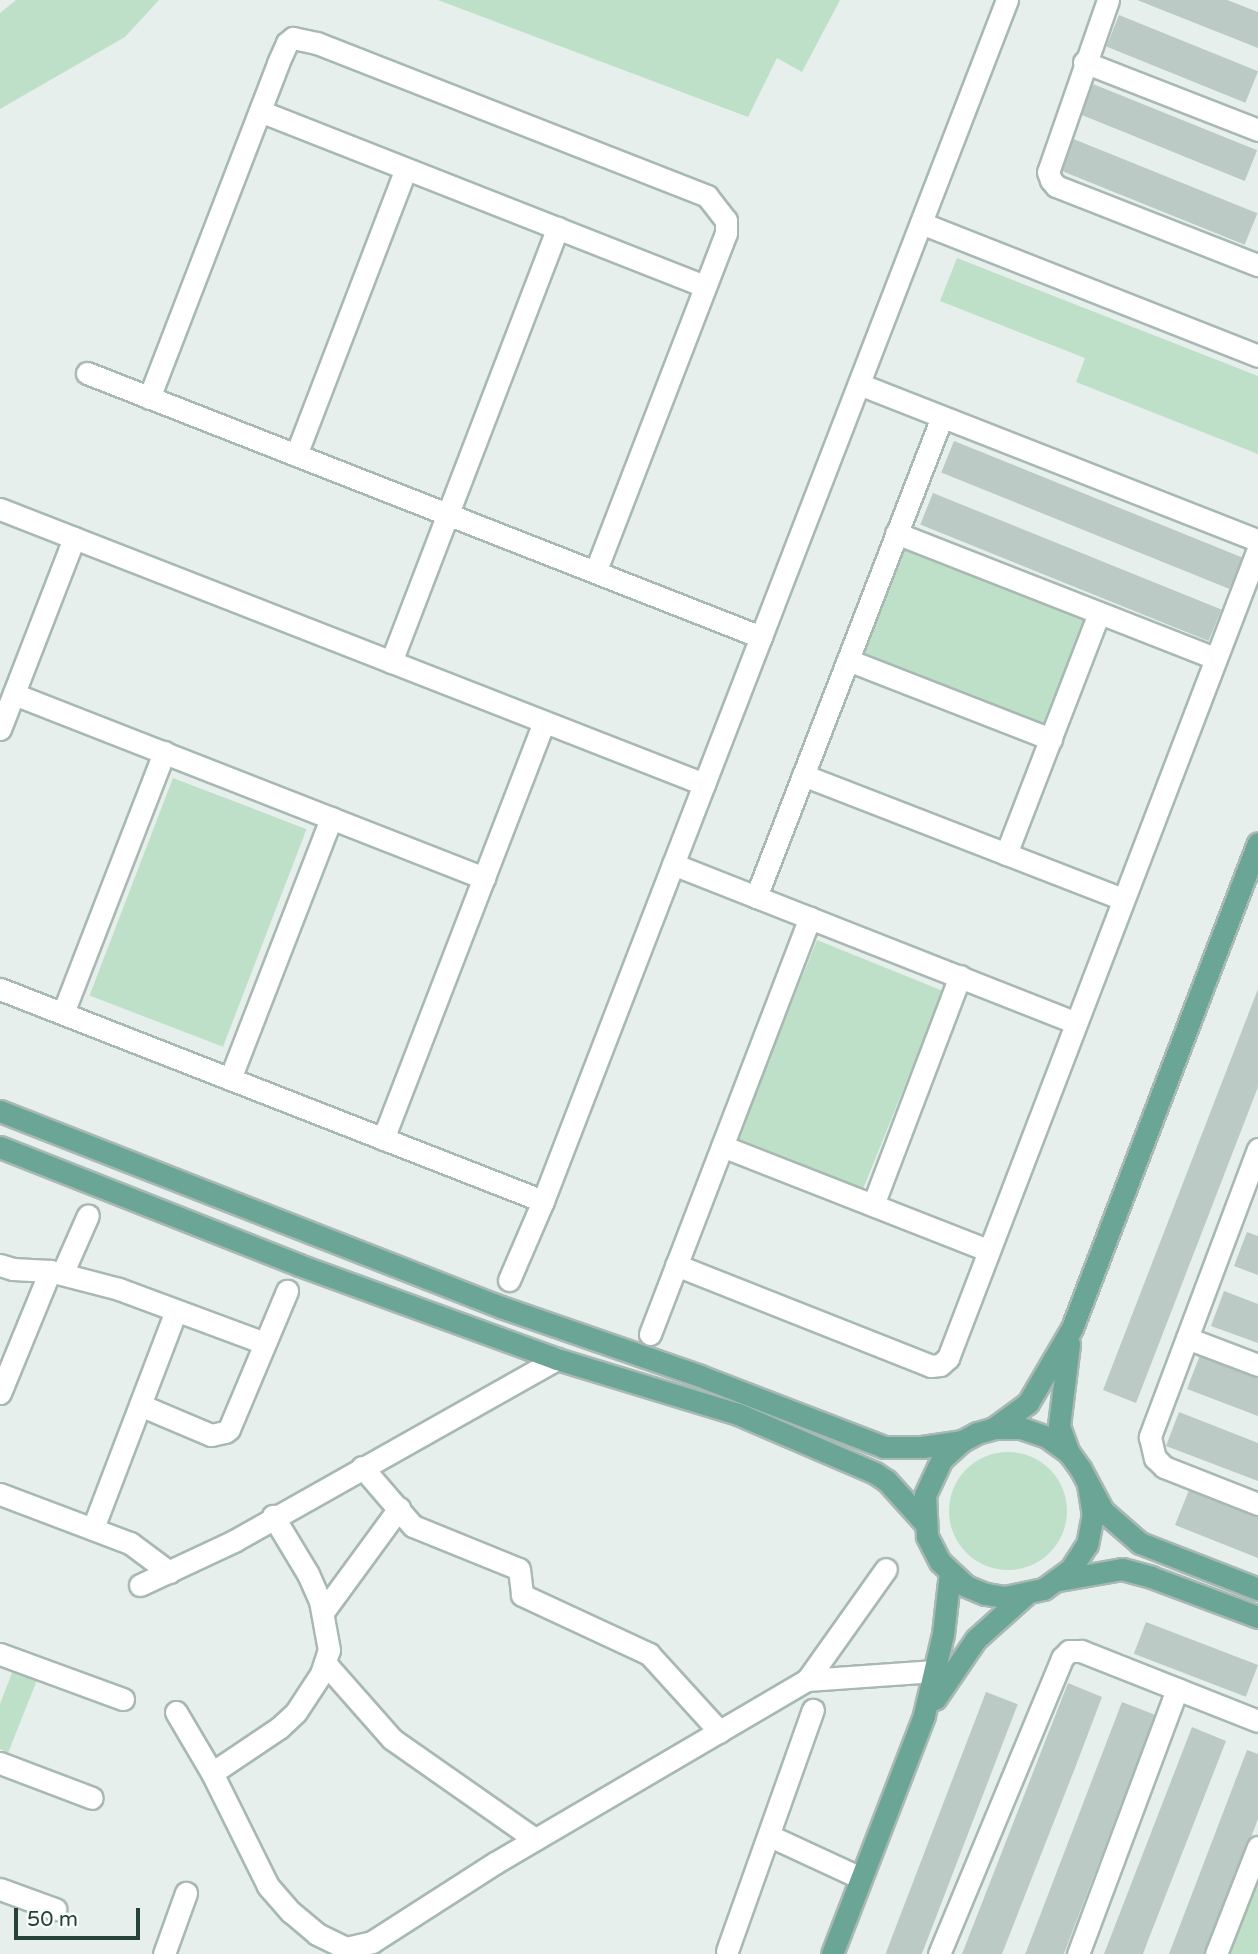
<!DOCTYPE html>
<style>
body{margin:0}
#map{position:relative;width:1258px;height:1954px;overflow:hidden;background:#e6efeb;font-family:"Varela Round",sans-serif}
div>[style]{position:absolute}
.green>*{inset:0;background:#bfe0c8;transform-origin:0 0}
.round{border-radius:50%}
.building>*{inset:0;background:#bbcac4;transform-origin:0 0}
.roads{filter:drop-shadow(2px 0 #a8b8b2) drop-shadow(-2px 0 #a8b8b2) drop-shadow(0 2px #a8b8b2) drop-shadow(0 -2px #a8b8b2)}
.minor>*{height:21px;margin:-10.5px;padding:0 10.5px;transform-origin:10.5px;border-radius:10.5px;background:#fff}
.major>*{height:21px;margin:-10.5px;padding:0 10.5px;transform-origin:10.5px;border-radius:10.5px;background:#6aa596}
span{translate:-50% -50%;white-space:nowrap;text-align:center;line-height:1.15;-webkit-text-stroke:6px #f7fbf9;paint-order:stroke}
.scale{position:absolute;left:14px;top:1908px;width:126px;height:32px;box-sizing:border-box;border:4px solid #24423a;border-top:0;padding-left:9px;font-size:21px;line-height:24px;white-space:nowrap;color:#24423a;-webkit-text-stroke:5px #f7fbf9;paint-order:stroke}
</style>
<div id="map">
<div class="green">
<i style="clip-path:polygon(16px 0,159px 0,125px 37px,0 109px,0 13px)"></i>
<i style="clip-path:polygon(438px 0,840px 0,802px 72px,777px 58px,748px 117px)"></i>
<i style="clip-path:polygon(957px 258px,1258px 376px,1258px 454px,1076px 382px,1085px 358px,940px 301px)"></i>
<i style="left:904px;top:545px;width:200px;height:118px;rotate:22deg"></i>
<i style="left:173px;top:778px;width:143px;height:233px;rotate:21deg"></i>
<i style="left:817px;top:940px;width:136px;height:215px;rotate:22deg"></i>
<i class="round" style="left:949px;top:1452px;width:118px;height:118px"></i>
<i style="clip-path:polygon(17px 1660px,41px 1670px,8px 1753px,0 1749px,0 1704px)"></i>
<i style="clip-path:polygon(1258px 1878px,1258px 1954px,1228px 1954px)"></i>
</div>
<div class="building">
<i style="clip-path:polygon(1137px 0,1227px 0,1258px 12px,1258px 48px)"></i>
<i style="left:1119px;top:15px;width:150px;height:34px;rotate:22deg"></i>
<i style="left:1093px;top:84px;width:177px;height:33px;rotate:22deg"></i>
<i style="left:1071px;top:138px;width:201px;height:34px;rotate:22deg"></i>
<i style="left:954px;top:441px;width:311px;height:34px;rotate:22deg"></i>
<i style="left:933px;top:493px;width:311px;height:34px;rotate:22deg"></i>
<i style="clip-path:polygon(1258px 989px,1258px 1087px,1136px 1403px,1103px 1390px)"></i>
<i style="clip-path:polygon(1247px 1232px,1258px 1236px,1258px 1275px,1234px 1266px)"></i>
<i style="clip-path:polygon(1224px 1291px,1258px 1304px,1258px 1343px,1211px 1326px)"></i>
<i style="clip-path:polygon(1200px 1355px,1258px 1377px,1258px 1416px,1187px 1389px)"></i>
<i style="clip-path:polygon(1179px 1412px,1258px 1443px,1258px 1481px,1166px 1446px)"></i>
<i style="clip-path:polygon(1189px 1490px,1258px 1517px,1258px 1558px,1175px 1525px)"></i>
<i style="left:1146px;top:1622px;width:120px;height:34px;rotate:21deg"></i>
<i style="clip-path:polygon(1068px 1683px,1102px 1697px,1075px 1768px,1002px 1954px,962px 1954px)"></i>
<i style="left:986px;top:1692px;width:34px;height:280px;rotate:21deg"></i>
<i style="left:1122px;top:1702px;width:36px;height:270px;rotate:21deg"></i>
<i style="clip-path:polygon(1192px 1727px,1226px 1741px,1149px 1938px,1143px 1954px,1104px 1954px)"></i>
<i style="clip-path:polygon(1247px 1750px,1258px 1754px,1258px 1819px,1206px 1954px,1169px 1954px)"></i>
</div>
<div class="roads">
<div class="minor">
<i style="left:1108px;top:0;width:182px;rotate:109.2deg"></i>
<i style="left:1048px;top:172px;width:9px;rotate:69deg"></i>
<i style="left:1051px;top:180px;width:8px;rotate:50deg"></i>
<i style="left:1056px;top:186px;width:217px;rotate:21.4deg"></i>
<i style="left:1084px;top:62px;width:187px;rotate:21.3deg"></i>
<i style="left:260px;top:111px;width:478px;rotate:21.5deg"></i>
<i style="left:921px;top:223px;width:362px;rotate:21.5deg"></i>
<i style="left:87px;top:373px;width:724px;rotate:21.39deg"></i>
<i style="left:859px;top:384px;width:428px;rotate:21.4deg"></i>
<i style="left:149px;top:398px;width:359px;rotate:-68.9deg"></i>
<i style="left:278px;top:63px;width:22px;rotate:-66deg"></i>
<i style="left:287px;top:43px;width:8px;rotate:-40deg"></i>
<i style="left:293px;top:38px;width:25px;rotate:12deg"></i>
<i style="left:317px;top:43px;width:419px;rotate:21.4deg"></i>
<i style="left:707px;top:196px;width:31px;rotate:52deg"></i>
<i style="left:726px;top:220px;width:13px;rotate:90deg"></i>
<i style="left:726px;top:233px;width:363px;rotate:111.1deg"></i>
<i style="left:296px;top:455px;width:306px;rotate:-69deg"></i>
<i style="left:0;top:509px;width:756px;rotate:21.34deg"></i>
<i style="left:896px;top:533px;width:343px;rotate:21.4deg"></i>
<i style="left:848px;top:660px;width:218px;rotate:21.3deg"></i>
<i style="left:391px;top:662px;width:465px;rotate:-69deg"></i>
<i style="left:14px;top:694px;width:505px;rotate:21.38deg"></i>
<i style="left:0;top:729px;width:205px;rotate:-68.8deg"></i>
<i style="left:803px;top:775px;width:342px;rotate:21.2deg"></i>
<i style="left:1006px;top:854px;width:258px;rotate:-68.9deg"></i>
<i style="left:673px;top:864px;width:432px;rotate:21.5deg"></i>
<i style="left:756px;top:897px;width:515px;rotate:-68.82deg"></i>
<i style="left:0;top:989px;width:583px;rotate:21.33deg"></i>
<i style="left:63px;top:1013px;width:280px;rotate:-68.8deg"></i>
<i style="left:230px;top:1079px;width:280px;rotate:-68.8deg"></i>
<i style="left:383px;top:1139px;width:447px;rotate:-68.9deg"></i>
<i style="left:722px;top:1146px;width:286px;rotate:21.4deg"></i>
<i style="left:1258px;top:1149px;width:308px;rotate:110.6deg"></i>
<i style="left:1150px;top:1437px;width:22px;rotate:77deg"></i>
<i style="left:1155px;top:1458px;width:13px;rotate:45deg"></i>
<i style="left:1164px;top:1467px;width:101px;rotate:21.5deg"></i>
<i style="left:873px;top:1205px;width:245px;rotate:-69.2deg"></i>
<i style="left:0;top:1265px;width:14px;rotate:17deg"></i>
<i style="left:13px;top:1269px;width:37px;rotate:3deg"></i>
<i style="left:676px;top:1265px;width:274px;rotate:21.6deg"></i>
<i style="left:931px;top:1366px;width:9px;rotate:-6deg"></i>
<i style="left:940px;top:1365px;width:11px;rotate:-41deg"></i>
<i style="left:948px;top:1358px;width:866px;rotate:-69.03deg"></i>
<i style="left:62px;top:1274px;width:64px;rotate:-66.2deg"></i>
<i style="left:509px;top:1280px;width:86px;rotate:-66.7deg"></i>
<i style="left:543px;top:1201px;width:1288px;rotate:-68.88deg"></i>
<i style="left:650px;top:1334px;width:446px;rotate:-69deg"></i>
<i style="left:1187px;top:1338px;width:76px;rotate:20.8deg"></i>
<i style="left:0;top:1393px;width:132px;rotate:-67.7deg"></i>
<i style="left:50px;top:1271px;width:71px;rotate:14.6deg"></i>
<i style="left:119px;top:1289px;width:155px;rotate:20.4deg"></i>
<i style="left:140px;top:1405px;width:77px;rotate:22.9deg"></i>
<i style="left:211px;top:1435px;width:14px;rotate:-12deg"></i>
<i style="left:225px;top:1432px;width:5px;rotate:-37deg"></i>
<i style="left:229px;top:1429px;width:150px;rotate:-67.2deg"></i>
<i style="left:362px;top:1467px;width:78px;rotate:49.2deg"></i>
<i style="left:413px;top:1526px;width:114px;rotate:22.1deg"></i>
<i style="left:519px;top:1569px;width:26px;rotate:83deg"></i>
<i style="left:522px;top:1595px;width:140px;rotate:24.9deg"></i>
<i style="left:649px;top:1654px;width:105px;rotate:47.7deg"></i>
<i style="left:0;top:1494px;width:139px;rotate:20.7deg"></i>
<i style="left:130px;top:1543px;width:49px;rotate:36.6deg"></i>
<i style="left:93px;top:1528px;width:232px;rotate:-69.1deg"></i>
<i style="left:140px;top:1585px;width:104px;rotate:-25.1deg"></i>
<i style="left:234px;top:1541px;width:371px;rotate:-29.4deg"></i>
<i style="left:323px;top:1612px;width:129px;rotate:-53.8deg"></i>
<i style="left:0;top:1654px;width:131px;rotate:20.1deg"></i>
<i style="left:325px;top:1663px;width:101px;rotate:48.6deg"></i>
<i style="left:392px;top:1739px;width:174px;rotate:35deg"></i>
<i style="left:807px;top:1680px;width:136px;rotate:-54.6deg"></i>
<i style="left:176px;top:1712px;width:71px;rotate:59.5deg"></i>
<i style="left:212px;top:1773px;width:126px;rotate:63.6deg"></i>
<i style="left:268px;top:1886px;width:35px;rotate:49deg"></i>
<i style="left:291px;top:1912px;width:34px;rotate:40deg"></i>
<i style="left:317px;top:1934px;width:32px;rotate:26deg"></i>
<i style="left:346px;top:1948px;width:27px;rotate:-13deg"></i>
<i style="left:372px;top:1942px;width:146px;rotate:-32.7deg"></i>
<i style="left:495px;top:1863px;width:362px;rotate:-30.4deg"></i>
<i style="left:807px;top:1680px;width:128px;rotate:-4deg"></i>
<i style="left:0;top:1763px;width:98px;rotate:20.8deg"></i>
<i style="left:212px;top:1773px;width:81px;rotate:-33.9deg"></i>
<i style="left:279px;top:1728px;width:23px;rotate:-43deg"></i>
<i style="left:296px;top:1712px;width:45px;rotate:-56.7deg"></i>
<i style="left:321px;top:1674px;width:25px;rotate:-72deg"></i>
<i style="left:329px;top:1650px;width:50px;rotate:-100.4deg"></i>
<i style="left:320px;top:1601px;width:30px;rotate:-114deg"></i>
<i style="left:308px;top:1574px;width:68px;rotate:-121.1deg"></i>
<i style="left:770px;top:1836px;width:100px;rotate:24.8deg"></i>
<i style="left:0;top:1889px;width:59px;rotate:20deg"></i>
<i style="left:727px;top:1951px;width:256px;rotate:-70.4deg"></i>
<i style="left:164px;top:1954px;width:65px;rotate:-70.2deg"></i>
<i style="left:939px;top:1954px;width:321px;rotate:-67.4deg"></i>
<i style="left:1062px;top:1658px;width:10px;rotate:-45deg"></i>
<i style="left:1069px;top:1651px;width:12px"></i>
<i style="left:1081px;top:1651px;width:190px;rotate:21.6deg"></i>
<i style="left:1078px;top:1954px;width:283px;rotate:-69.5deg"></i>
<i style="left:1216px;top:1954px;width:115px;rotate:-68.6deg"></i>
</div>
<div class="major">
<i style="left:0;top:1111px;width:538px;rotate:21.37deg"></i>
<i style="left:501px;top:1307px;width:211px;rotate:19.1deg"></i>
<i style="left:700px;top:1376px;width:197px;rotate:21.1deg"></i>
<i style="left:884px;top:1447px;width:38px"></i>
<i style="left:922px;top:1447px;width:40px;rotate:-8.5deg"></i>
<i style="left:0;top:1147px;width:321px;rotate:21.5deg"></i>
<i style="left:299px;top:1265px;width:275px;rotate:20deg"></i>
<i style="left:557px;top:1359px;width:189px;rotate:16.9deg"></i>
<i style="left:738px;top:1414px;width:149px;rotate:23.3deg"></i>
<i style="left:875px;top:1473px;width:14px;rotate:34deg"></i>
<i style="left:887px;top:1481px;width:55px;rotate:47.9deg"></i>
<i style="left:1069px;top:1344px;width:83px;rotate:97deg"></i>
<i style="left:1059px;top:1426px;width:29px;rotate:70deg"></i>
<i style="left:994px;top:1428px;width:42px;rotate:-36.3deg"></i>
<i style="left:1028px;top:1403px;width:87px;rotate:-59.6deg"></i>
<i style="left:1072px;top:1328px;width:519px;rotate:-69.02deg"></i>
<i style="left:1088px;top:1484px;width:30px;rotate:81deg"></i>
<i style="left:1093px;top:1514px;width:31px;rotate:101deg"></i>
<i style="left:1087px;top:1544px;width:30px;rotate:123deg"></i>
<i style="left:1071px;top:1569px;width:34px;rotate:144deg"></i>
<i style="left:1043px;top:1589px;width:39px;rotate:168deg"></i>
<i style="left:1005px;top:1597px;width:20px;rotate:-171deg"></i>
<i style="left:985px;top:1594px;width:21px;rotate:-157deg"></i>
<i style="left:966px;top:1586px;width:35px;rotate:-137deg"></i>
<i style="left:940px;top:1562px;width:29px;rotate:-117deg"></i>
<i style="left:927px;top:1536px;width:41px;rotate:-92.8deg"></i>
<i style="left:925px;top:1495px;width:40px;rotate:-65deg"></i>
<i style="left:942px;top:1459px;width:27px;rotate:-42deg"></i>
<i style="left:962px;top:1441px;width:17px;rotate:-28deg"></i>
<i style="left:977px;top:1433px;width:18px;rotate:-16deg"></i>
<i style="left:994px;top:1428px;width:27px"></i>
<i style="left:1021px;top:1428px;width:28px;rotate:19deg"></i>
<i style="left:1047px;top:1437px;width:27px;rotate:36deg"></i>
<i style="left:1069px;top:1453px;width:19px;rotate:54deg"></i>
<i style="left:1080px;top:1468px;width:49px;rotate:61.9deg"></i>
<i style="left:1103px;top:1511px;width:49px;rotate:40.9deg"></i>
<i style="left:1140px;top:1543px;width:127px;rotate:21.3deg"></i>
<i style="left:1059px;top:1580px;width:64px;rotate:-9.9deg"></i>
<i style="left:1122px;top:1569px;width:30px;rotate:15deg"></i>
<i style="left:1151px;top:1577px;width:114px;rotate:20.5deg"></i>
<i style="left:935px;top:1699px;width:73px;rotate:-55.7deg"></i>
<i style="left:976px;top:1639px;width:66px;rotate:-41.9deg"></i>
<i style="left:832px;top:1954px;width:256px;rotate:-68.9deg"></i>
<i style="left:924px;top:1715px;width:83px;rotate:-76.8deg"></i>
<i style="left:943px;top:1634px;width:61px;rotate:-83.5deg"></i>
</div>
</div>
<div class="scale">50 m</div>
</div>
